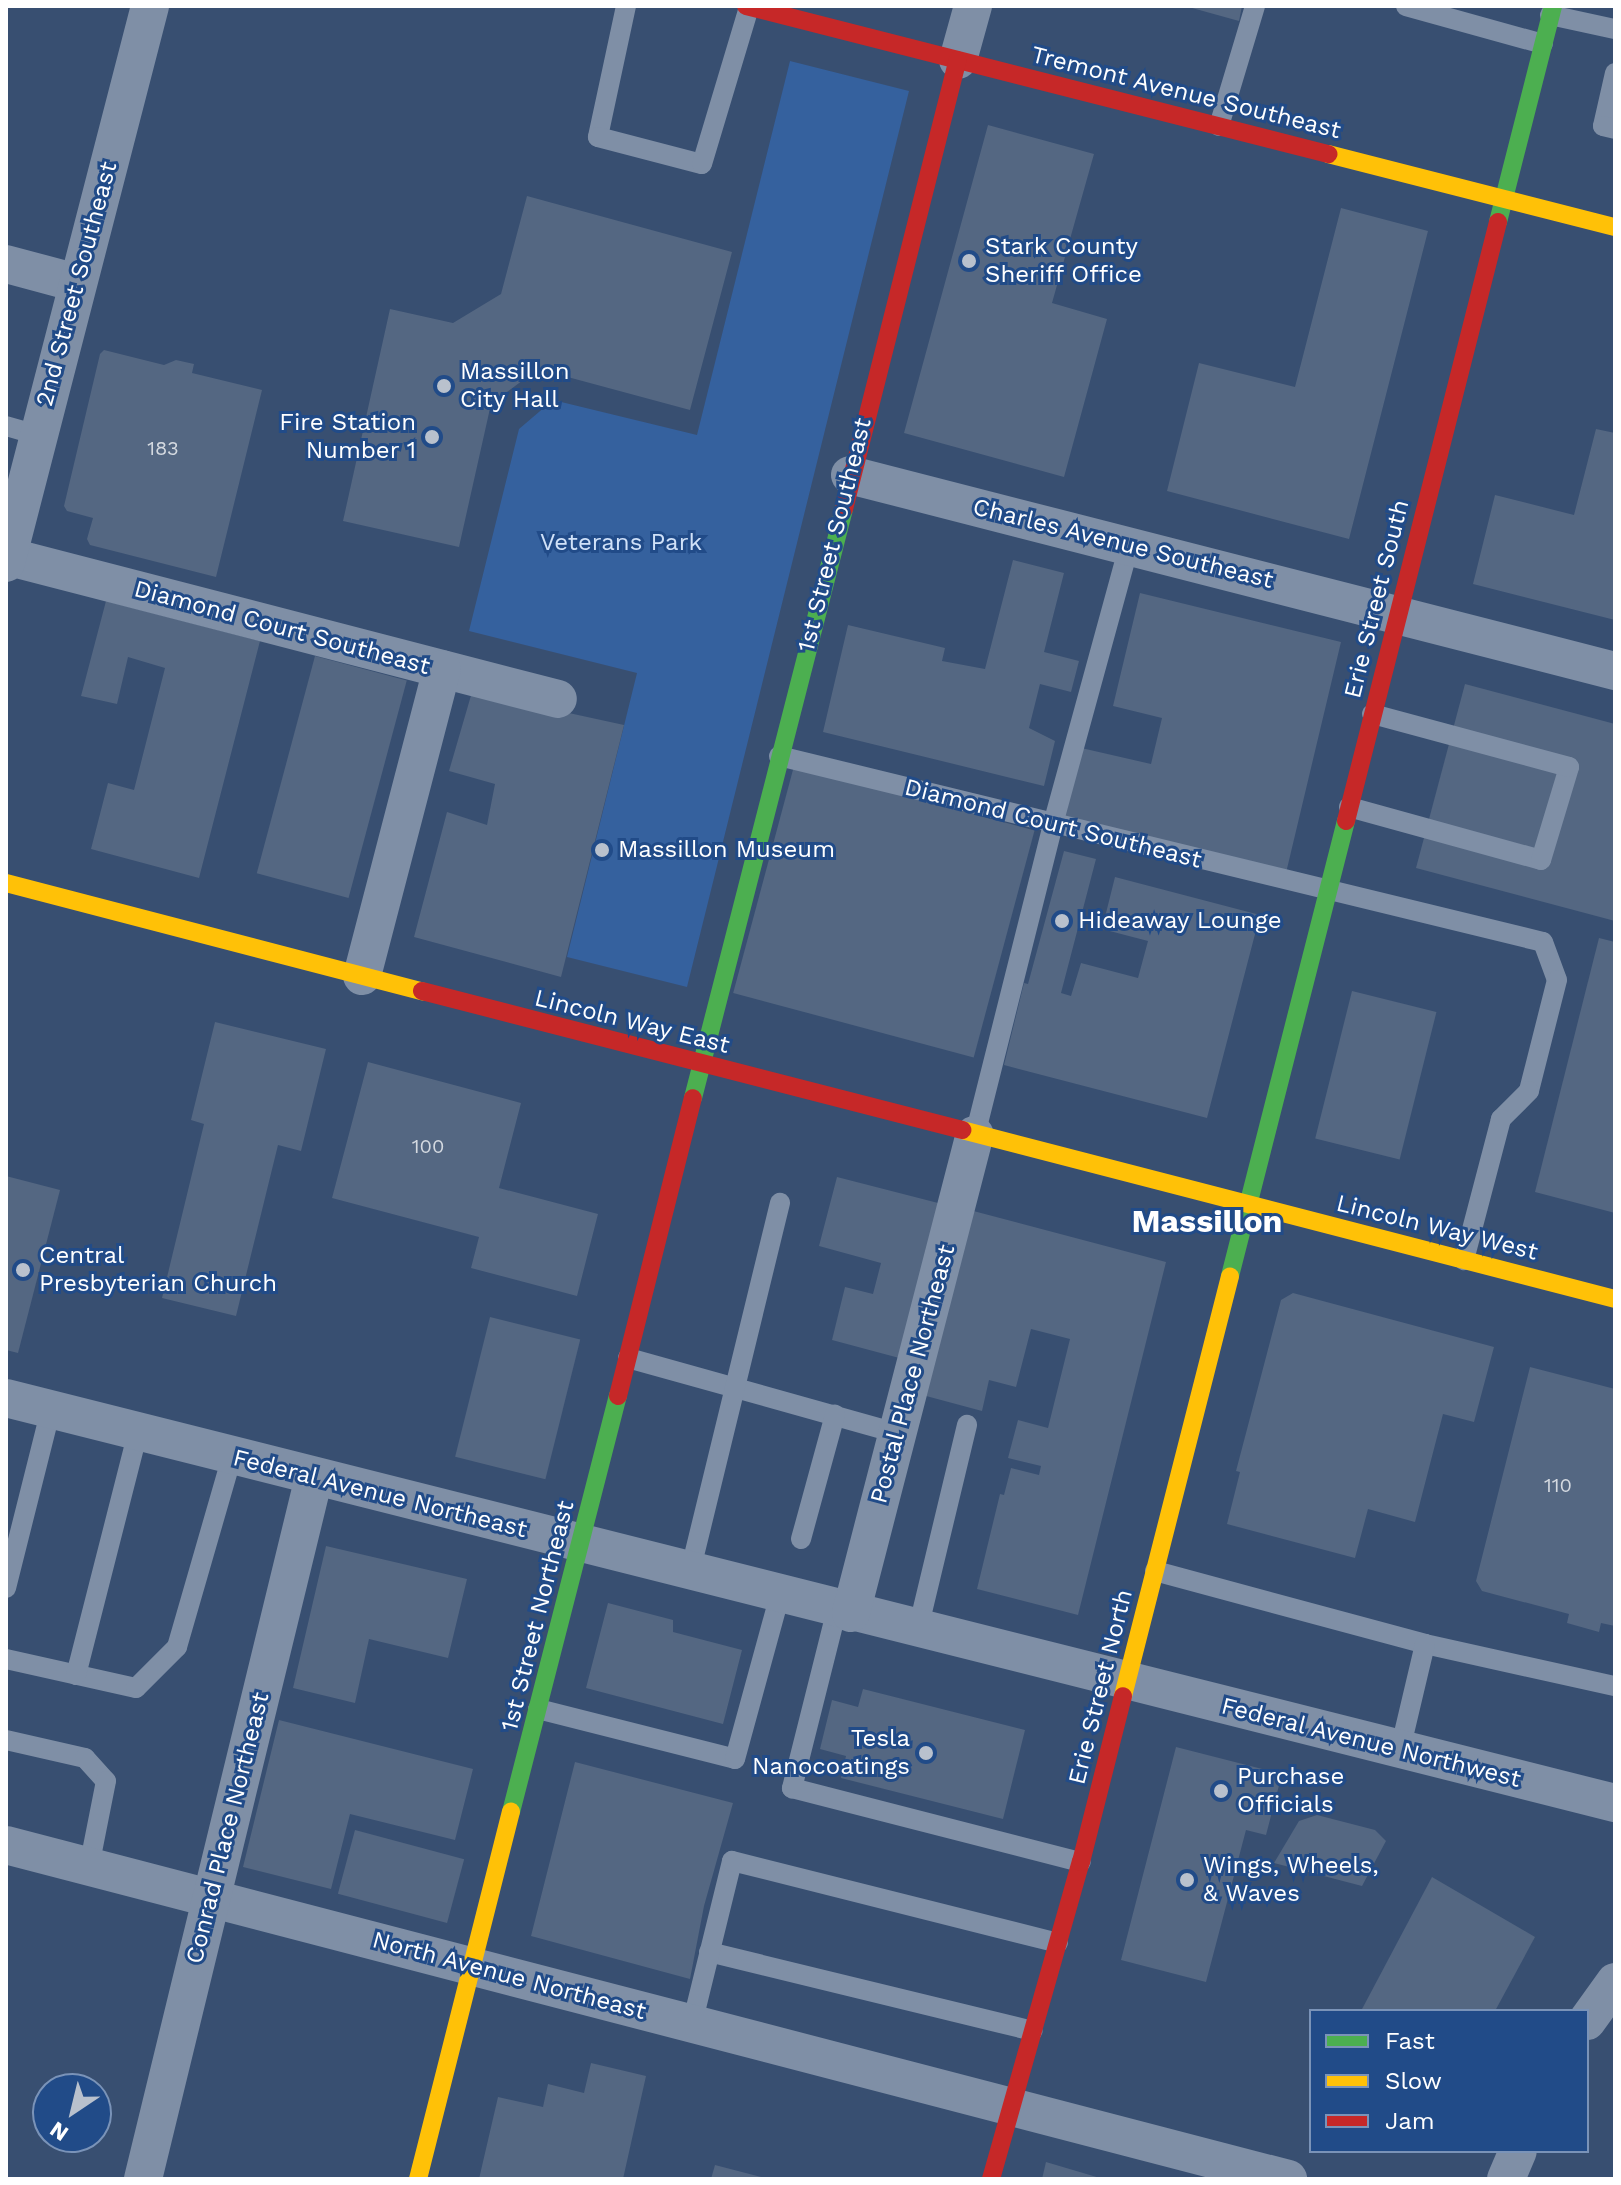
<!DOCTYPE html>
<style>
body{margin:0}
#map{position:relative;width:1621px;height:2185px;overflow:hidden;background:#384f71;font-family:"Work Sans",sans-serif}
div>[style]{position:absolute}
.green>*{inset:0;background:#35619e}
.building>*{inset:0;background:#546782;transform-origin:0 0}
.lane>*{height:20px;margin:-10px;padding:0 10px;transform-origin:10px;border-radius:10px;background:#7f8fa6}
.street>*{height:38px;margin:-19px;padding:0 19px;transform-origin:19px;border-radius:19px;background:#7f8fa6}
.fast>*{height:18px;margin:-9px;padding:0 9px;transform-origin:9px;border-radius:9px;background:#4caf50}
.slow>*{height:18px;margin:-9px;padding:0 9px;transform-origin:9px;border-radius:9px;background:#ffc107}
.jam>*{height:18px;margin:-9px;padding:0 9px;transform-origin:9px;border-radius:9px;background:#c62828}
.dots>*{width:22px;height:22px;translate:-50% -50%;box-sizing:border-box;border:4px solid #214b88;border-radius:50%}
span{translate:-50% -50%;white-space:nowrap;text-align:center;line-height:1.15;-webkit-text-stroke:6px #214b88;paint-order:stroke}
.number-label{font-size:20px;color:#d4d9e0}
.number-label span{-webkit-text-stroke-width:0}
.street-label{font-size:24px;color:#fff}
.poi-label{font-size:24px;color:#fff}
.left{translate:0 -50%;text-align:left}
.right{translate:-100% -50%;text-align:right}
.park-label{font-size:24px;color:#d0e1f8}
.district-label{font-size:32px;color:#fff;font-weight:700}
.frame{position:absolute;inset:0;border:8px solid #fff;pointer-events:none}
.legend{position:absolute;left:1309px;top:2009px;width:280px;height:144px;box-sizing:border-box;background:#214b88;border:2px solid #7a93b8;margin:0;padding:10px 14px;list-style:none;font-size:24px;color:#fff}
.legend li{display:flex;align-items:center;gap:16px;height:40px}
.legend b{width:40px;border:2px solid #7a93b8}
.north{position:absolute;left:32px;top:2073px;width:80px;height:80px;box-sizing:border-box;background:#214b88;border:2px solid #7a93b8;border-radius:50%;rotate:215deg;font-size:22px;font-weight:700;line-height:32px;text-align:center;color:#fff}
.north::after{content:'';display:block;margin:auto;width:28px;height:36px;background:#b9c1cd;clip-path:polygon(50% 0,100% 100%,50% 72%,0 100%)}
</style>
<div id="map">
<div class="green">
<i style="clip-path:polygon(790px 61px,909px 91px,687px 987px,567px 957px,637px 673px,469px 631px,519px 429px,553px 400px,697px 435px)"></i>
</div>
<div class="building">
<i style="clip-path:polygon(1185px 6px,1242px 6px,1239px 21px)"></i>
<i style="clip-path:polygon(988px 125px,1094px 154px,1052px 303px,1107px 319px,1064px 477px,904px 433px)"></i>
<i style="clip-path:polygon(527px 196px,732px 252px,690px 410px,538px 369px,491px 404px,459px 547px,343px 521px,390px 309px,453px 323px,501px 294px)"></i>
<i style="clip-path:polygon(1341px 208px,1428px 231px,1349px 539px,1167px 491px,1199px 363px,1295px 387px)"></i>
<i style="clip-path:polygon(104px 350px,164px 365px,176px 360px,194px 364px,192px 373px,262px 390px,216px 577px,90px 545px,87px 539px,93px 518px,67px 511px,64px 506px,100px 354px)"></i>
<i style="clip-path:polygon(1596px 429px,1615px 433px,1615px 620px,1473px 584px,1495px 495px,1574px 515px)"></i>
<i style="clip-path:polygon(1013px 560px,1064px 573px,1044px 652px,1079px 661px,1071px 692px,1040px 684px,1029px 728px,1055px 741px,1044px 786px,823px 732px,848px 625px,945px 648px,942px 661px,985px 669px)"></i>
<i style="clip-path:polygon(1140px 593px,1341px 642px,1286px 873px,1060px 819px,1077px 747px,1151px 764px,1162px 718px,1113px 706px)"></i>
<i style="clip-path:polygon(106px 601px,260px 641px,199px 878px,91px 849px,108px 783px,134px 790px,165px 668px,128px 657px,117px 704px,81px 696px)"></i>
<i style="left:315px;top:656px;width:95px;height:225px;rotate:15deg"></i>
<i style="clip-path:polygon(1465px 684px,1615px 724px,1615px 921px,1416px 868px)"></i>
<i style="clip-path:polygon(472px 692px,624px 725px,561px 977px,414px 937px,447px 812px,487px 825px,495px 784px,449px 771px)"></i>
<i style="left:794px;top:766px;width:249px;height:235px;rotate:15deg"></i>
<i style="clip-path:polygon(1064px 851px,1096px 859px,1061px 993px,1071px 996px,1081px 963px,1138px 978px,1148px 941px,1102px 929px,1115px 877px,1260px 915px,1207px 1118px,1004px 1065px,1024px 983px,1028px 984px)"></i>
<i style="clip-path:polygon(1599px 938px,1615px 942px,1615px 1213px,1535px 1192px)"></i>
<i style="left:1352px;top:991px;width:87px;height:152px;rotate:14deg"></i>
<i style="clip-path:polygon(215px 1022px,326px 1049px,301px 1151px,278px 1145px,236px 1316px,162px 1298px,204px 1124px,191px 1120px)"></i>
<i style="clip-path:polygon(368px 1062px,521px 1103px,499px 1188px,598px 1214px,577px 1296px,471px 1268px,479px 1237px,332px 1198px)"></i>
<i style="clip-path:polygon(6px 1176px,60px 1190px,18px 1353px,6px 1350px)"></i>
<i style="clip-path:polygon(837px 1177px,942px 1204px,903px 1359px,832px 1340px,845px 1287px,873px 1294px,881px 1263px,819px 1246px)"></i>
<i style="clip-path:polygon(962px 1208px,1166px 1262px,1078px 1615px,977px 1589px,1000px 1494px,1004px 1495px,1011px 1468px,1039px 1475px,1041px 1466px,1008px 1458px,1018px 1420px,1048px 1428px,1070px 1339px,1031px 1329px,1016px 1387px,989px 1380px,982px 1411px,915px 1393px)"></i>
<i style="clip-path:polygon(1293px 1293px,1494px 1347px,1474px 1422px,1443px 1414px,1415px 1522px,1368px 1509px,1355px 1558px,1227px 1524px,1240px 1472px,1236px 1471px,1281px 1300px)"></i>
<i style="left:490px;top:1317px;width:93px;height:144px;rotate:14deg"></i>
<i style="clip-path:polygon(1530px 1367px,1615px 1389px,1615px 1626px,1601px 1623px,1599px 1632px,1567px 1623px,1569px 1614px,1482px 1591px,1476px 1581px)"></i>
<i style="clip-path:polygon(326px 1546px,467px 1579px,448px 1658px,369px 1639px,355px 1703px,293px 1688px)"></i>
<i style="clip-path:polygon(608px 1603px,673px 1620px,673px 1632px,742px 1650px,723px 1724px,586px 1688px)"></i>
<i style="clip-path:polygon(863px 1689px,1025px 1730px,1003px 1819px,841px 1778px,846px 1756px,820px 1749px,832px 1700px,858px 1707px)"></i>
<i style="clip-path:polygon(279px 1720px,473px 1769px,455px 1840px,350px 1814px,331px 1889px,243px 1867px)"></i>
<i style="clip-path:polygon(1176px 1747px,1282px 1774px,1266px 1835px,1246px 1830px,1206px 1982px,1121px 1960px)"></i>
<i style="clip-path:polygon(575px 1762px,733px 1803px,704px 1906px,690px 1979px,531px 1936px)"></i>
<i style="clip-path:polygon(1317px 1815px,1375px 1830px,1386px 1841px,1362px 1886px,1274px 1863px,1299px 1821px)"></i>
<i style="left:355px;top:1830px;width:113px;height:66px;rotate:15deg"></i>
<i style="clip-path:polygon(1432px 1877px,1535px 1937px,1495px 2011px,1361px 2011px)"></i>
<i style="clip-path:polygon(591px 2063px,646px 2076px,623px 2179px,479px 2179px,498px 2097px,543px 2107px,548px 2084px,584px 2093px)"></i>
<i style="clip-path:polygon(1046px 2162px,1100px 2178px,1100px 2179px,1042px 2179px)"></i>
<i style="clip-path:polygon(715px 2165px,765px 2178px,765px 2179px,711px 2179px)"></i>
</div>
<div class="lane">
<i style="left:626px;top:6px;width:134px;rotate:102.1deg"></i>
<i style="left:598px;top:137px;width:107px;rotate:14.6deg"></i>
<i style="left:702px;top:164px;width:164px;rotate:-73.3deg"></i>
<i style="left:1406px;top:6px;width:142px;rotate:15.5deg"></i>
<i style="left:1550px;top:15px;width:66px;rotate:12.2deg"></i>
<i style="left:1615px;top:73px;width:54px;rotate:102.8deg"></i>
<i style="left:1603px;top:126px;width:12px;rotate:14deg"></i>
<i style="left:1219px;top:126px;width:125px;rotate:-73.3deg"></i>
<i style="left:6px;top:426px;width:33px;rotate:16deg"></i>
<i style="left:779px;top:756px;width:786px;rotate:13.68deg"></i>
<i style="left:1543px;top:942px;width:40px;rotate:69.8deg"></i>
<i style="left:1557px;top:980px;width:114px;rotate:104.2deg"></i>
<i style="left:1529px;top:1091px;width:40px;rotate:135deg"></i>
<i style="left:1501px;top:1119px;width:146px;rotate:104.7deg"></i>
<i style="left:1349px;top:807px;width:199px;rotate:15.4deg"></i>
<i style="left:1541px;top:860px;width:97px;rotate:-73.2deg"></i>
<i style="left:1569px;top:767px;width:204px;rotate:-164.9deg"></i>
<i style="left:975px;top:1135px;width:321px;rotate:-75.9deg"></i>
<i style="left:1053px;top:824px;width:288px;rotate:-74.7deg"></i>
<i style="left:628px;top:1358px;width:279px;rotate:15.6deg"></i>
<i style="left:801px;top:1539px;width:129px;rotate:-74.7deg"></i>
<i style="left:1155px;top:1571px;width:280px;rotate:15.1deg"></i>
<i style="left:1425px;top:1644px;width:195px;rotate:12.5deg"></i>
<i style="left:690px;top:1572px;width:380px;rotate:-76.3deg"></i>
<i style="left:6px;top:1588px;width:185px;rotate:-75.9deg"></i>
<i style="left:837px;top:1609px;width:185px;rotate:104.1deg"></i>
<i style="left:792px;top:1788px;width:298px;rotate:14.4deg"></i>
<i style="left:918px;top:1629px;width:210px;rotate:-76.5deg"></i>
<i style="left:6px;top:1659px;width:133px;rotate:12.6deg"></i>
<i style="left:136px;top:1688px;width:58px;rotate:-45deg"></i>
<i style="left:177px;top:1647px;width:199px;rotate:-73.9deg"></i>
<i style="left:76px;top:1675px;width:251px;rotate:-75.7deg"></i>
<i style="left:538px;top:1709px;width:203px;rotate:14.2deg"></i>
<i style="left:735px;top:1759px;width:171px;rotate:-74.7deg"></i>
<i style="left:6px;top:1740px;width:81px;rotate:12.8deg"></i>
<i style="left:85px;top:1758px;width:31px;rotate:48deg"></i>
<i style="left:106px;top:1781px;width:88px;rotate:101.2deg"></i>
<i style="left:1400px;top:1750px;width:109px;rotate:-76.7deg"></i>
<i style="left:709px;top:1952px;width:333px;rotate:13.7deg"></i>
<i style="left:692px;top:2024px;width:168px;rotate:-76.2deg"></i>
<i style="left:732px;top:1861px;width:336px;rotate:14.1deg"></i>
</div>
<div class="street">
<i style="left:958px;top:60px;width:56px;rotate:-74.5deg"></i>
<i style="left:6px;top:264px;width:73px;rotate:15deg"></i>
<i style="left:850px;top:475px;width:790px;rotate:14.37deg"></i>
<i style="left:6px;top:556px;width:570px;rotate:14.52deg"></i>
<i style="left:6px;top:563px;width:575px;rotate:-75.5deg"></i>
<i style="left:362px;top:976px;width:317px;rotate:-75.4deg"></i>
<i style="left:6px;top:1398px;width:1659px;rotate:14.13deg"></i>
<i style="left:851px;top:1613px;width:494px;rotate:-75.5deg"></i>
<i style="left:6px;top:1845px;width:1325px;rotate:14.6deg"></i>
<i style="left:1587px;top:2021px;width:48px;rotate:-54.3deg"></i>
<i style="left:143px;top:2179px;width:723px;rotate:-76.31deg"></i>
<i style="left:1506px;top:2179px;width:30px;rotate:-67deg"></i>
</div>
<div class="fast">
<i style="left:1498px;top:222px;width:223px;rotate:-75.7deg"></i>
<i style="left:693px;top:1098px;width:608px;rotate:-75.62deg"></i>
<i style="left:1230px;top:1276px;width:470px;rotate:-75.7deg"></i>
<i style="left:511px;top:1812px;width:430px;rotate:-75.6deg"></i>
</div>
<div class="slow">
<i style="left:1328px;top:154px;width:296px;rotate:14.3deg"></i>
<i style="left:6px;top:883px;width:430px;rotate:14.6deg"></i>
<i style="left:962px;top:1130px;width:675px;rotate:14.51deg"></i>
<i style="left:1123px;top:1696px;width:433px;rotate:-75.7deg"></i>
<i style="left:418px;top:2179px;width:379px;rotate:-75.8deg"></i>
</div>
<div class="jam">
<i style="left:746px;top:6px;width:601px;rotate:14.27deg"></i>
<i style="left:844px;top:509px;width:463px;rotate:-75.8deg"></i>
<i style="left:1346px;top:821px;width:618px;rotate:-75.76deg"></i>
<i style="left:422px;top:991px;width:558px;rotate:14.43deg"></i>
<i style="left:618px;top:1396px;width:307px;rotate:-75.9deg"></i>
<i style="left:991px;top:2179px;width:330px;rotate:-74.2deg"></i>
<i style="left:1081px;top:1862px;width:171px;rotate:-75.8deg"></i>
</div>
<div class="dots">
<i style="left:969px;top:261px;background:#b9c1cd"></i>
<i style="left:444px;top:386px;background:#b9c1cd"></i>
<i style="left:432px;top:437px;background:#b9c1cd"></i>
<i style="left:602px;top:850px;background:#b9c1cd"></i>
<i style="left:1062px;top:921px;background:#b9c1cd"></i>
<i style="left:23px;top:1270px;background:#b9c1cd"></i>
<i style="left:926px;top:1753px;background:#b9c1cd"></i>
<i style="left:1221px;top:1791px;background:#b9c1cd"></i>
<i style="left:1187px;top:1880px;background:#b9c1cd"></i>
</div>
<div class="number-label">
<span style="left:163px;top:448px">183</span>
<span style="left:428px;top:1146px">100</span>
<span style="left:1558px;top:1485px">110</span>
</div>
<div class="street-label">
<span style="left:1186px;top:93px;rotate:14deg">Tremont Avenue Southeast</span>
<span style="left:77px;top:284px;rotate:-75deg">2nd Street Southeast</span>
<span style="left:835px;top:535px;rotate:-76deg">1st Street Southeast</span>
<span style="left:1123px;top:544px;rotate:14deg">Charles Avenue Southeast</span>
<span style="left:1377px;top:599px;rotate:-76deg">Erie Street South</span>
<span style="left:282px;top:628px;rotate:15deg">Diamond Court Southeast</span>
<span style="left:1053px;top:824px;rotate:14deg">Diamond Court Southeast</span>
<span style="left:632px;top:1022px;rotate:14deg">Lincoln Way East</span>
<span style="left:1437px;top:1228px;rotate:14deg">Lincoln Way West</span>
<span style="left:913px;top:1374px;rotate:-75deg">Postal Place Northeast</span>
<span style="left:380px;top:1494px;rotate:14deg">Federal Avenue Northeast</span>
<span style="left:538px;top:1616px;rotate:-76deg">1st Street Northeast</span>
<span style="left:1101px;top:1687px;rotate:-76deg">Erie Street North</span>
<span style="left:1371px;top:1743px;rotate:14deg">Federal Avenue Northwest</span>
<span style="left:228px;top:1828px;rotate:-76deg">Conrad Place Northeast</span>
<span style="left:509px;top:1976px;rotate:15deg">North Avenue Northeast</span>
</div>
<div class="poi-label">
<span class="left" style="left:985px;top:261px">Stark County<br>Sheriff Office</span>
<span class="left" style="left:460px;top:386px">Massillon<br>City Hall</span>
<span class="right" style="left:416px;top:437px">Fire Station<br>Number 1</span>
<span class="left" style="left:618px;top:850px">Massillon Museum</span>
<span class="left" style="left:1078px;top:921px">Hideaway Lounge</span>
<span class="left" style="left:39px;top:1270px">Central<br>Presbyterian Church</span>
<span class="right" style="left:910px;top:1753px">Tesla<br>Nanocoatings</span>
<span class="left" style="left:1237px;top:1791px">Purchase<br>Officials</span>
<span class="left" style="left:1203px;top:1880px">Wings, Wheels,<br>&amp; Waves</span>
</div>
<div class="park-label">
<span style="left:621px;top:543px">Veterans Park</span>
</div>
<div class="district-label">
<span style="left:1207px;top:1221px">Massillon</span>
</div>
<div class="frame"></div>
<ul class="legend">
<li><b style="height:10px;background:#4caf50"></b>Fast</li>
<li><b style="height:10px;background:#ffc107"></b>Slow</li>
<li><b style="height:10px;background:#c62828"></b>Jam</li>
</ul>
<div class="north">N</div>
</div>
